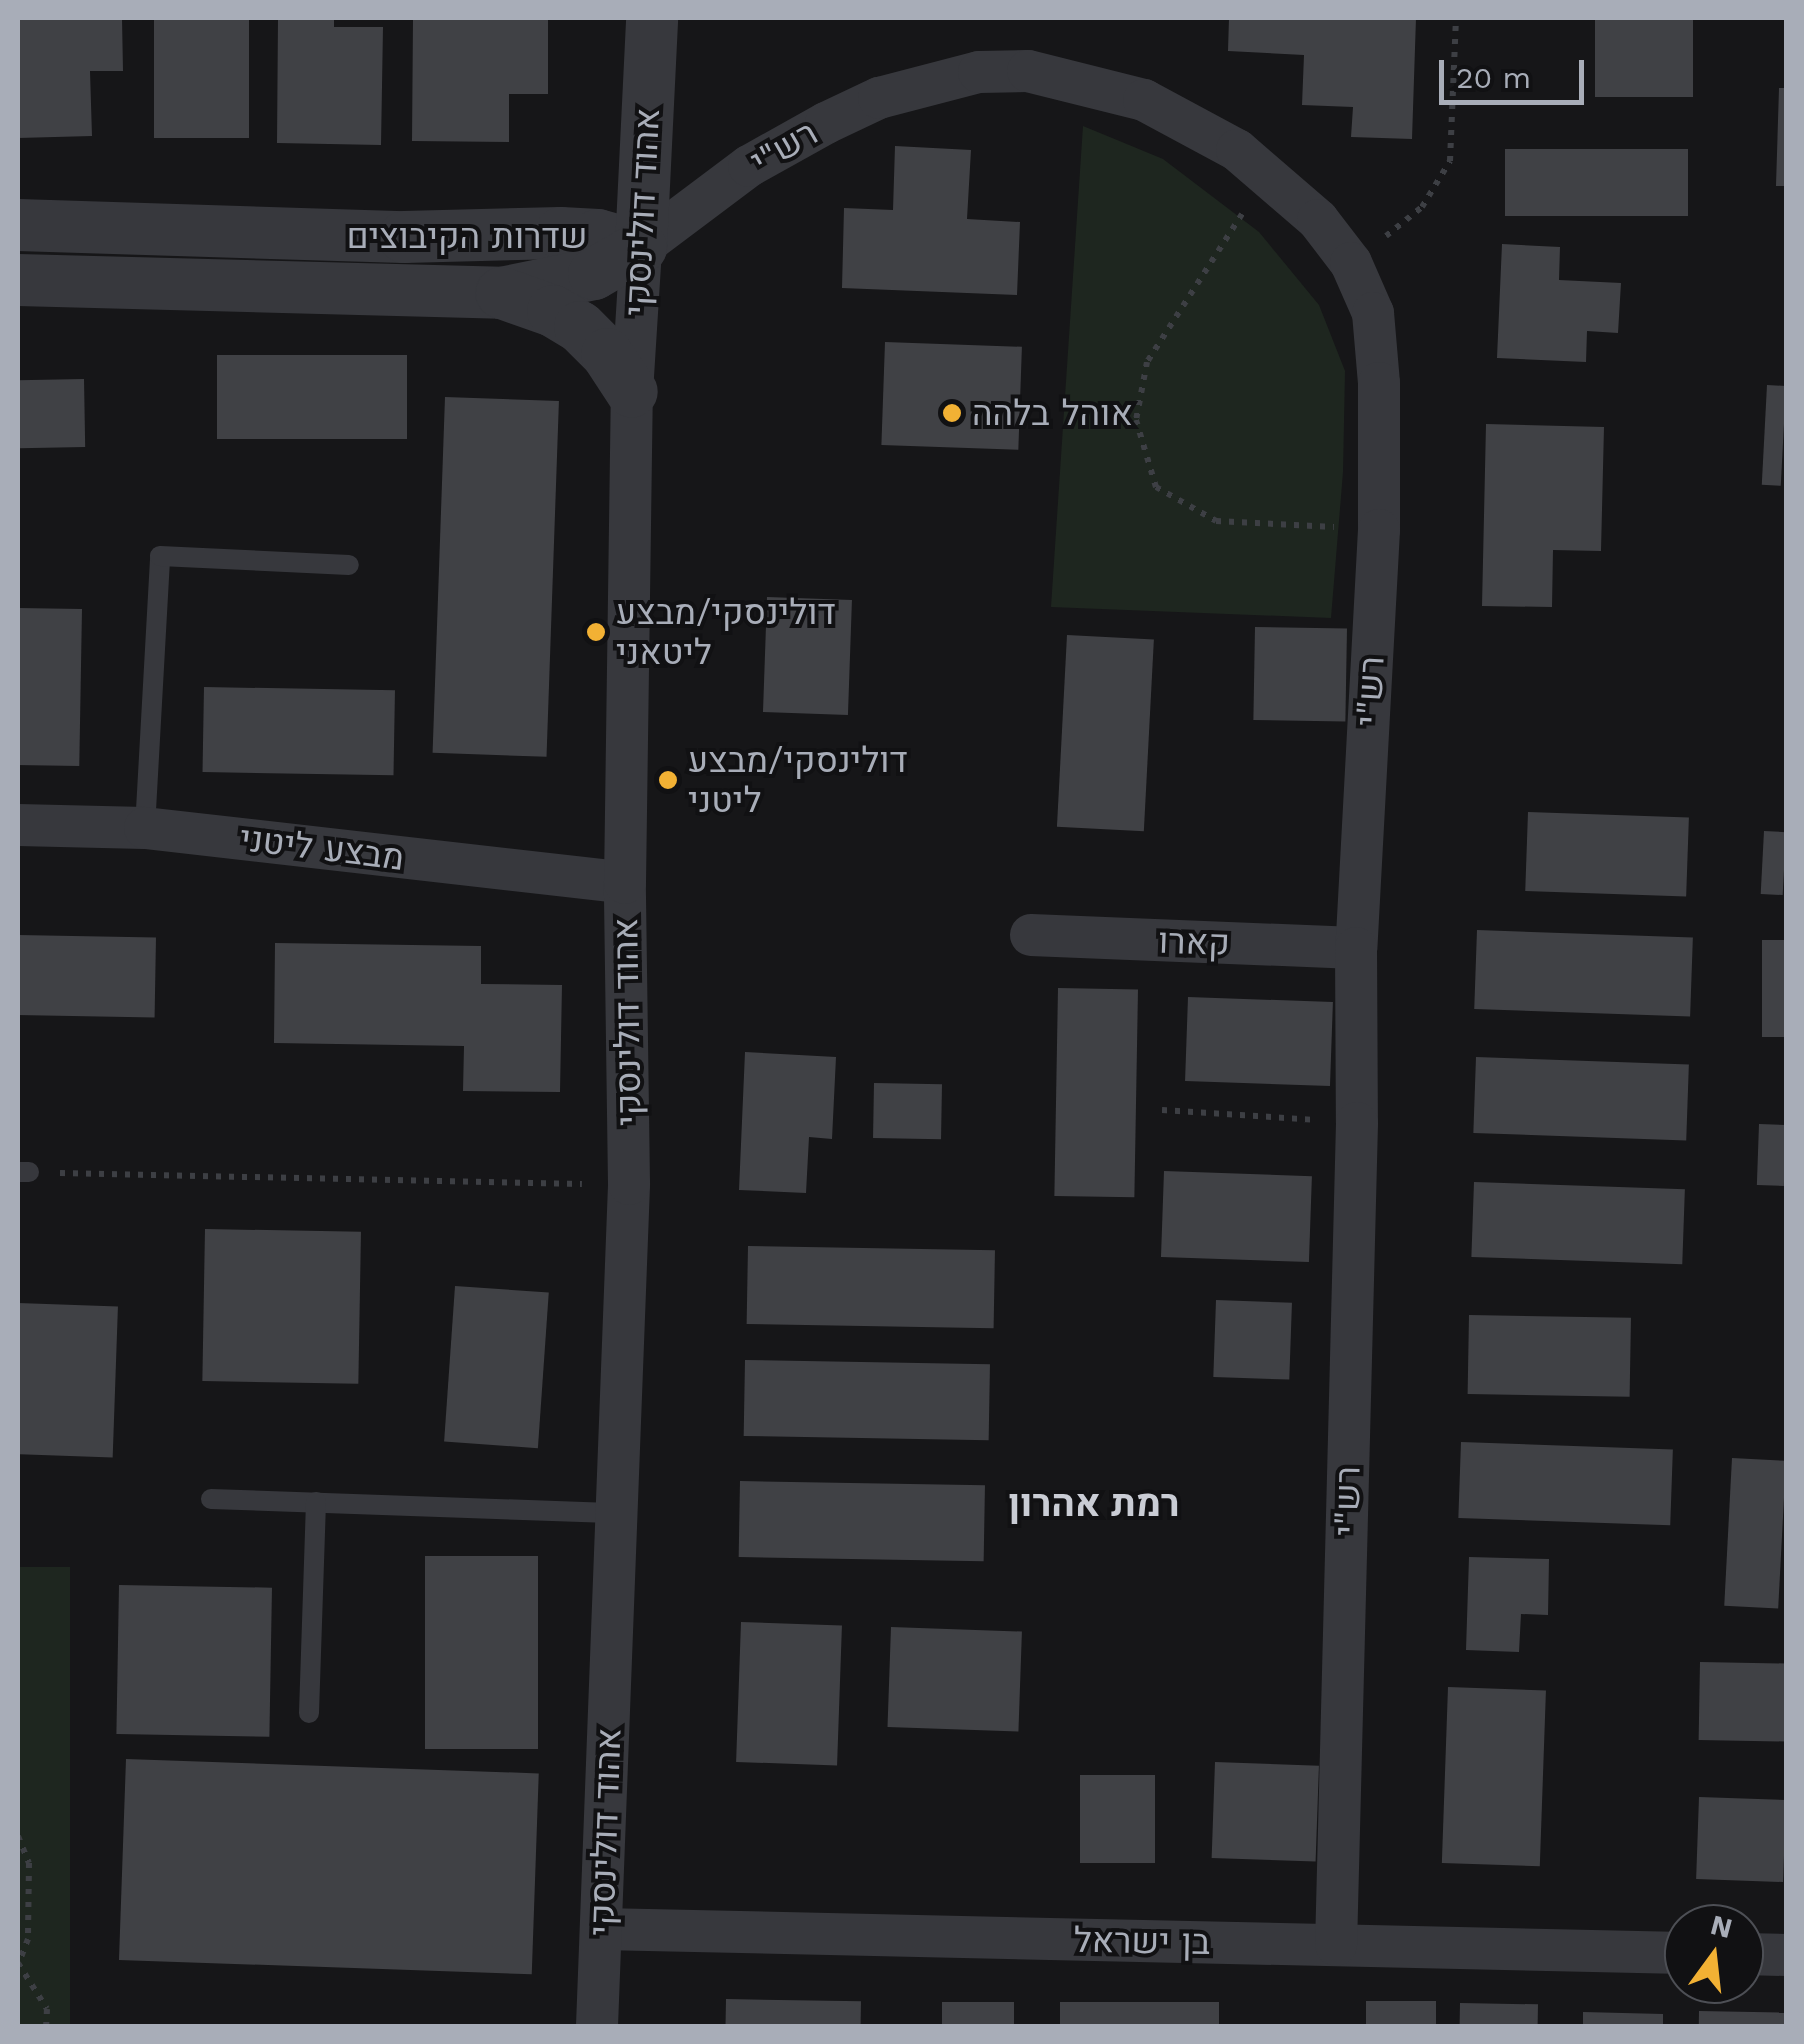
<!DOCTYPE html>
<meta charset="utf-8">
<style>
body{margin:0}
#map{position:relative;width:1804px;height:2044px;overflow:hidden;background:#161618;font-family:"Work Sans",Heebo,sans-serif}
div>[style]{position:absolute}
.green>*{inset:0;background:#1e261f;transform-origin:0 0}
.building>*{inset:0;background:#404145;transform-origin:0 0}
.path>*{height:6px;margin-top:-3px;transform-origin:0;background:repeating-linear-gradient(90deg,#3d3f44 0 5px,transparent 0 13px)}
.service>*{height:20px;margin:-10px;padding:0 10px;transform-origin:10px;border-radius:10px;background:#37383d}
.minor>*{height:42px;margin:-21px;padding:0 21px;transform-origin:21px;border-radius:21px;background:#37383d}
.tertiary>*{height:52px;margin:-26px;padding:0 26px;transform-origin:26px;border-radius:26px;background:#37383d}
.dots>*{width:28px;height:28px;translate:-50% -50%;box-sizing:border-box;border:5px solid #111113;border-radius:50%}
span{translate:-50% -50%;white-space:nowrap;text-align:center;line-height:1.15;-webkit-text-stroke:8px #111113;paint-order:stroke}
.street-label{font-size:35px;color:#a8adb8}
.poi-label{font-size:35px;color:#a8adb8}
.left{translate:0 -50%;text-align:left}
.neighbourhood-label{font-size:38px;color:#c9ccd4;font-weight:700}
.frame{position:absolute;inset:0;border:20px solid #a8adb8;pointer-events:none}
.north{position:absolute;left:1664px;top:1904px;width:100px;height:100px;box-sizing:border-box;background:#111113;border:2px solid #4d4f55;border-radius:50%;rotate:15deg;font-size:28px;font-weight:700;line-height:40px;text-align:center;color:#a8adb8}
.north::after{content:'';display:block;margin:auto;width:35px;height:45px;background:#f2b134;clip-path:polygon(50% 0,100% 100%,50% 72%,0 100%)}
.scale{position:absolute;left:1439px;top:60px;width:145px;height:45px;box-sizing:border-box;border:5px solid #a8adb8;border-top:0;padding-left:12px;font-size:30px;line-height:35px;white-space:nowrap;color:#a8adb8;-webkit-text-stroke:8px #111113;paint-order:stroke}
</style>
<div id="map">
<div class="green">
<i style="clip-path:polygon(1083px 126px,1163px 159px,1259px 232px,1319px 305px,1345px 371px,1343px 472px,1331px 618px,1051px 607px)"></i>
<i style="left:70px;top:1567px;width:459px;height:52px;rotate:90deg"></i>
</div>
<div class="building">
<i style="clip-path:polygon(18px 18px,122px 18px,123px 71px,90px 71px,92px 136px,18px 138px)"></i>
<i style="left:154px;top:18px;width:95px;height:120px"></i>
<i style="clip-path:polygon(278px 18px,334px 18px,334px 27px,383px 27px,381px 145px,277px 143px)"></i>
<i style="clip-path:polygon(413px 18px,548px 18px,548px 94px,509px 94px,509px 142px,412px 141px)"></i>
<i style="clip-path:polygon(1229px 18px,1416px 18px,1412px 139px,1351px 137px,1353px 107px,1302px 105px,1304px 55px,1228px 51px)"></i>
<i style="left:1595px;top:18px;width:98px;height:79px"></i>
<i style="clip-path:polygon(1779px 88px,1786px 88px,1786px 186px,1776px 186px)"></i>
<i style="clip-path:polygon(895px 146px,971px 150px,967px 219px,1020px 222px,1017px 295px,842px 288px,844px 208px,893px 210px)"></i>
<i style="left:1505px;top:149px;width:183px;height:67px"></i>
<i style="clip-path:polygon(1502px 244px,1560px 247px,1559px 280px,1621px 283px,1618px 333px,1587px 331px,1586px 362px,1497px 358px)"></i>
<i style="left:885px;top:342px;width:137px;height:103px;rotate:2deg"></i>
<i style="left:217px;top:355px;width:190px;height:84px"></i>
<i style="left:84px;top:379px;width:68px;height:66px;rotate:89deg"></i>
<i style="left:1767px;top:385px;width:19px;height:100px;rotate:3deg"></i>
<i style="left:445px;top:397px;width:114px;height:356px;rotate:2deg"></i>
<i style="clip-path:polygon(1486px 424px,1604px 427px,1601px 551px,1553px 550px,1552px 607px,1482px 606px)"></i>
<i style="left:767px;top:597px;width:85px;height:115px;rotate:2deg"></i>
<i style="left:18px;top:608px;width:64px;height:157px;rotate:1deg"></i>
<i style="left:1255px;top:627px;width:92px;height:93px;rotate:1deg"></i>
<i style="left:1067px;top:635px;width:87px;height:192px;rotate:3deg"></i>
<i style="left:204px;top:687px;width:191px;height:85px;rotate:1deg"></i>
<i style="left:1528px;top:812px;width:161px;height:79px;rotate:2deg"></i>
<i style="left:1764px;top:831px;width:22px;height:63px;rotate:3deg"></i>
<i style="left:1477px;top:930px;width:216px;height:79px;rotate:2deg"></i>
<i style="left:18px;top:935px;width:138px;height:80px;rotate:1deg"></i>
<i style="left:1762px;top:940px;width:24px;height:97px"></i>
<i style="clip-path:polygon(275px 943px,481px 946px,481px 984px,562px 985px,560px 1092px,463px 1091px,464px 1046px,274px 1043px)"></i>
<i style="left:1058px;top:988px;width:80px;height:208px;rotate:1deg"></i>
<i style="left:1188px;top:997px;width:145px;height:84px;rotate:2deg"></i>
<i style="clip-path:polygon(745px 1052px,836px 1057px,832px 1139px,809px 1137px,806px 1193px,739px 1190px)"></i>
<i style="left:1476px;top:1057px;width:213px;height:76px;rotate:2deg"></i>
<i style="left:874px;top:1083px;width:68px;height:55px;rotate:1deg"></i>
<i style="left:1759px;top:1124px;width:27px;height:61px;rotate:2deg"></i>
<i style="left:1164px;top:1171px;width:148px;height:86px;rotate:2deg"></i>
<i style="left:1474px;top:1182px;width:211px;height:75px;rotate:2deg"></i>
<i style="left:205px;top:1229px;width:156px;height:152px;rotate:1deg"></i>
<i style="left:748px;top:1246px;width:247px;height:78px;rotate:1deg"></i>
<i style="left:455px;top:1286px;width:94px;height:156px;rotate:4deg"></i>
<i style="left:1216px;top:1300px;width:76px;height:77px;rotate:2deg"></i>
<i style="left:18px;top:1303px;width:100px;height:151px;rotate:2deg"></i>
<i style="left:1469px;top:1315px;width:162px;height:79px;rotate:1deg"></i>
<i style="left:745px;top:1360px;width:245px;height:76px;rotate:1deg"></i>
<i style="left:1461px;top:1442px;width:212px;height:76px;rotate:2deg"></i>
<i style="left:1732px;top:1458px;width:54px;height:148px;rotate:3deg"></i>
<i style="left:740px;top:1481px;width:245px;height:76px;rotate:1deg"></i>
<i style="left:425px;top:1556px;width:113px;height:193px"></i>
<i style="clip-path:polygon(1469px 1557px,1549px 1559px,1548px 1615px,1521px 1614px,1519px 1652px,1466px 1650px)"></i>
<i style="left:119px;top:1585px;width:153px;height:149px;rotate:1deg"></i>
<i style="left:741px;top:1622px;width:101px;height:140px;rotate:2deg"></i>
<i style="left:891px;top:1627px;width:131px;height:100px;rotate:2deg"></i>
<i style="left:1700px;top:1662px;width:86px;height:78px;rotate:1deg"></i>
<i style="left:1448px;top:1687px;width:98px;height:176px;rotate:2deg"></i>
<i style="left:126px;top:1759px;width:413px;height:201px;rotate:2deg"></i>
<i style="left:1215px;top:1762px;width:104px;height:96px;rotate:2deg"></i>
<i style="left:1080px;top:1775px;width:75px;height:88px"></i>
<i style="left:1699px;top:1797px;width:87px;height:82px;rotate:2deg"></i>
<i style="left:726px;top:1999px;width:135px;height:27px;rotate:1deg"></i>
<i style="left:1366px;top:2001px;width:70px;height:25px"></i>
<i style="left:1014px;top:2002px;width:24px;height:72px;rotate:90deg"></i>
<i style="left:1060px;top:2002px;width:159px;height:24px"></i>
<i style="left:1460px;top:2003px;width:78px;height:23px;rotate:1deg"></i>
<i style="left:1699px;top:2011px;width:87px;height:15px;rotate:1deg"></i>
<i style="clip-path:polygon(1583px 2012px,1663px 2014px,1663px 2026px,1583px 2026px)"></i>
</div>
<div class="path">
<i style="left:1242px;top:214px;width:176px;rotate:122.7deg"></i>
<i style="left:1147px;top:362px;width:59px;rotate:100.7deg"></i>
<i style="left:1136px;top:420px;width:70px;rotate:73.4deg"></i>
<i style="left:1156px;top:487px;width:69px;rotate:29.5deg"></i>
<i style="left:1216px;top:521px;width:118px;rotate:2.9deg"></i>
<i style="left:1386px;top:236px;width:46px;rotate:-38.9deg"></i>
<i style="left:1422px;top:207px;width:54px;rotate:-58.7deg"></i>
<i style="left:1450px;top:161px;width:143px;rotate:-87.6deg"></i>
<i style="left:1162px;top:1110px;width:153px;rotate:3.7deg"></i>
<i style="left:60px;top:1173px;width:522px;rotate:1.21deg"></i>
<i style="left:18px;top:1836px;width:29px;rotate:68deg"></i>
<i style="left:29px;top:1863px;width:76px;rotate:90.8deg"></i>
<i style="left:28px;top:1939px;width:28px;rotate:111deg"></i>
<i style="left:18px;top:1963px;width:54px;rotate:57.8deg"></i>
<i style="left:47px;top:2009px;width:17px;rotate:93deg"></i>
</div>
<div class="service">
<i style="left:145px;top:828px;width:272px;rotate:-86.8deg"></i>
<i style="left:160px;top:556px;width:189px;rotate:2.7deg"></i>
<i style="left:18px;top:1172px;width:11px"></i>
<i style="left:211px;top:1499px;width:407px;rotate:2deg"></i>
<i style="left:309px;top:1713px;width:211px;rotate:-88.1deg"></i>
</div>
<div class="minor">
<i style="left:18px;top:825px;width:127px;rotate:1.4deg"></i>
<i style="left:145px;top:828px;width:483px;rotate:6.5deg"></i>
<i style="left:1031px;top:935px;width:325px;rotate:2.3deg"></i>
<i style="left:601px;top:1929px;width:1083px;rotate:1.27deg"></i>
<i style="left:1744px;top:1954px;width:42px;rotate:1.4deg"></i>
<i style="left:597px;top:2026px;width:843px;rotate:-87.82deg"></i>
<i style="left:629px;top:1184px;width:301px;rotate:-90.8deg"></i>
<i style="left:625px;top:883px;width:491px;rotate:-89.2deg"></i>
<i style="left:632px;top:392px;width:145px;rotate:-86.4deg"></i>
<i style="left:641px;top:247px;width:135px;rotate:-36.9deg"></i>
<i style="left:749px;top:166px;width:88px;rotate:-29.2deg"></i>
<i style="left:826px;top:123px;width:59px;rotate:-25.3deg"></i>
<i style="left:879px;top:98px;width:103px;rotate:-14.6deg"></i>
<i style="left:979px;top:72px;width:49px;rotate:-1.2deg"></i>
<i style="left:1028px;top:71px;width:120px;rotate:14deg"></i>
<i style="left:1144px;top:100px;width:106px;rotate:28.3deg"></i>
<i style="left:1237px;top:150px;width:107px;rotate:40.8deg"></i>
<i style="left:1318px;top:220px;width:54px;rotate:52.5deg"></i>
<i style="left:1351px;top:263px;width:55px;rotate:66.3deg"></i>
<i style="left:1373px;top:313px;width:70px;rotate:85.1deg"></i>
<i style="left:1379px;top:383px;width:147px;rotate:90deg"></i>
<i style="left:1379px;top:530px;width:419px;rotate:93.1deg"></i>
<i style="left:1356px;top:948px;width:175px;rotate:89.7deg"></i>
<i style="left:1357px;top:1123px;width:822px;rotate:91.46deg"></i>
</div>
<div class="tertiary">
<i style="left:18px;top:225px;width:386px;rotate:1.8deg"></i>
<i style="left:404px;top:237px;width:157px;rotate:-1.5deg"></i>
<i style="left:561px;top:233px;width:37px;rotate:3deg"></i>
<i style="left:598px;top:235px;width:45px;rotate:15.6deg"></i>
<i style="left:641px;top:247px;width:229px;rotate:-87.2deg"></i>
<i style="left:18px;top:280px;width:483px;rotate:1.5deg"></i>
<i style="left:501px;top:293px;width:95px;rotate:-11.5deg"></i>
<i style="left:594px;top:274px;width:54px;rotate:-29.9deg"></i>
<i style="left:502px;top:293px;width:54px;rotate:19.4deg"></i>
<i style="left:553px;top:311px;width:31px;rotate:31deg"></i>
<i style="left:580px;top:327px;width:38px;rotate:45deg"></i>
<i style="left:607px;top:354px;width:45px;rotate:56.7deg"></i>
</div>
<div class="dots">
<i style="left:952px;top:413px;background:#f2b134"></i>
<i style="left:596px;top:632px;background:#f2b134"></i>
<i style="left:668px;top:780px;background:#f2b134"></i>
</div>
<div class="street-label">
<span style="left:784px;top:147px;rotate:-30deg">רש"י</span>
<span style="left:642px;top:212px;rotate:-87deg">אהוד דולינסקי</span>
<span style="left:467px;top:236px">שדרות הקיבוצים</span>
<span style="left:1370px;top:691px;rotate:-87deg">רש"י</span>
<span style="left:322px;top:848px;rotate:7deg">מבצע ליטני</span>
<span style="left:1194px;top:942px;rotate:2deg">קארו</span>
<span style="left:627px;top:1022px;rotate:-91deg">אהוד דולינסקי</span>
<span style="left:1347px;top:1501px;rotate:-89deg">רש"י</span>
<span style="left:605px;top:1832px;rotate:-88deg">אהוד דולינסקי</span>
<span style="left:1142px;top:1941px;rotate:1deg">בן ישראל</span>
</div>
<div class="poi-label">
<span class="left" style="left:972px;top:413px">אוהל בלהה</span>
<span class="left" style="left:616px;top:632px">דולינסקי/מבצע<br>ליטאני</span>
<span class="left" style="left:688px;top:780px">דולינסקי/מבצע<br>ליטני</span>
</div>
<div class="neighbourhood-label">
<span style="left:1094px;top:1504px">רמת אהרון</span>
</div>
<div class="frame"></div>
<div class="north">N</div>
<div class="scale">20 m</div>
</div>
